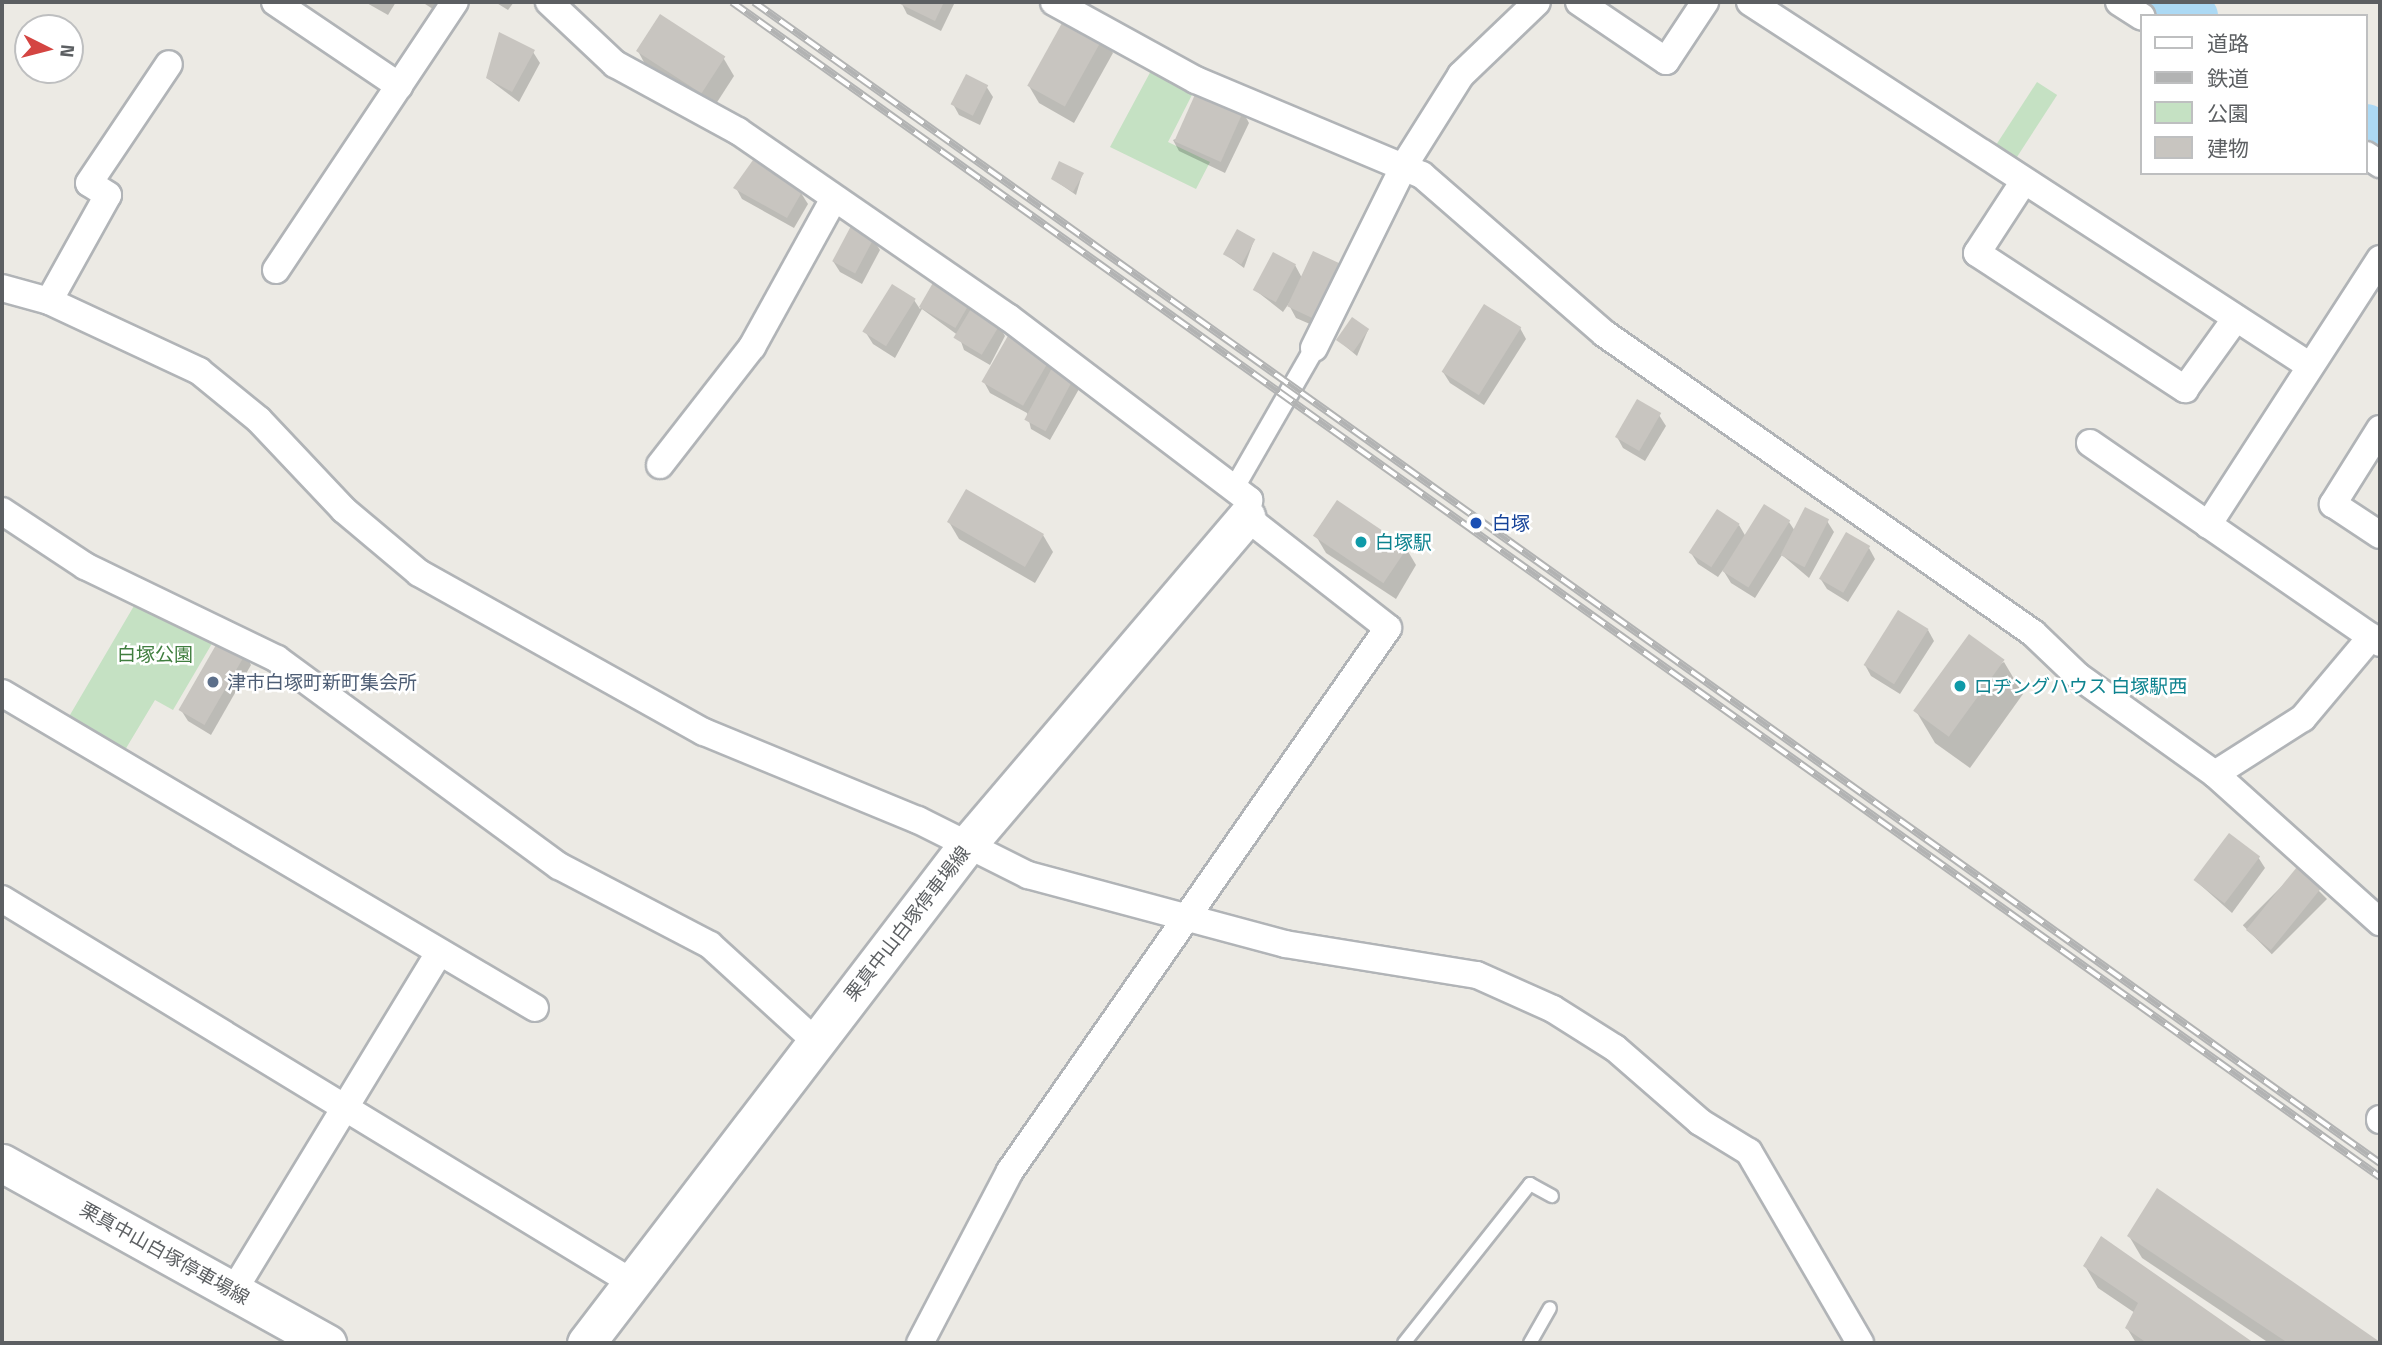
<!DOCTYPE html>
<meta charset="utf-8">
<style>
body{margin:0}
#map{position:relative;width:2382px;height:1345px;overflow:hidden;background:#eceae4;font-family:"Titillium Web","Noto Sans JP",sans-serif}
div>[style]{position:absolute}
.green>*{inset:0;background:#c5e1c3;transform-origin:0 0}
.shadow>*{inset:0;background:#0003;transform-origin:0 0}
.river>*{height:47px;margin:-23.5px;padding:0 23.5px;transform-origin:23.5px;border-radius:23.5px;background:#acd9f4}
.building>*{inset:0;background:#c8c5c0;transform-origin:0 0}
.roads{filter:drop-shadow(2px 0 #b1b4b7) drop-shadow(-2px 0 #b1b4b7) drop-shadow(0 2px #b1b4b7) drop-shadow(0 -2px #b1b4b7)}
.service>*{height:12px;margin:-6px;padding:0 6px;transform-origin:6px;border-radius:6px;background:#fff}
.pedestrian>*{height:19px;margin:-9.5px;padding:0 9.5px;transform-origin:9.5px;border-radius:9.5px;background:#fff}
.minor>*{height:26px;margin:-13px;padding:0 13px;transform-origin:13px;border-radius:13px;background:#fff}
.secondary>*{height:37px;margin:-18.5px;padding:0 18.5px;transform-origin:18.5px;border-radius:18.5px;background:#fff}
.rail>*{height:8px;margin-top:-4px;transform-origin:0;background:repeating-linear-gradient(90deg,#fff 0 16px,#b2b3b3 0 32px);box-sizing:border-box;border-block:2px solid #b2b3b3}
.dots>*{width:19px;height:19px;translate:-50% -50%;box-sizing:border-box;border:4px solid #fff;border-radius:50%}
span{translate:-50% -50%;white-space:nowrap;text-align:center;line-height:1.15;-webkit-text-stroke:5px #fff;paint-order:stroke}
.transit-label{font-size:19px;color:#164399}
.left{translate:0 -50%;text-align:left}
.culture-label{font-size:19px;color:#0d838f}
.park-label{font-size:19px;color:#407e3f}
.service-label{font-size:19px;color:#4e5e75}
.street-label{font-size:19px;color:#5c5f62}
.frame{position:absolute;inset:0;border:4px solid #5c5f62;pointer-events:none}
.legend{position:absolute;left:2140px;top:14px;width:228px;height:161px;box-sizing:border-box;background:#fff;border:2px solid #bebfc0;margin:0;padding:9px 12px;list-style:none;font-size:21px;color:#5c5f62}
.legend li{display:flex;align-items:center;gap:14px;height:35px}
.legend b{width:35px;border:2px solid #bebfc0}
.north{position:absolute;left:14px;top:14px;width:70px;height:70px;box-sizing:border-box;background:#fff;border:2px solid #bebfc0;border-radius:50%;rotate:96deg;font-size:19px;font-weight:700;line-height:28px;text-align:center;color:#5c5f62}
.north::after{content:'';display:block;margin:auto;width:24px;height:32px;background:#d44542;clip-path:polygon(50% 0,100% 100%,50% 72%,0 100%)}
</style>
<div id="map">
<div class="green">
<i style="clip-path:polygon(1153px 67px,1195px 89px,1168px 142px,1210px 162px,1196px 189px,1110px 147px)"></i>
<i style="left:2037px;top:82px;width:24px;height:77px;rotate:33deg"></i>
<i style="clip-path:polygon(138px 599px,217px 635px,173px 710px,155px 700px,122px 755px,67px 720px)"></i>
</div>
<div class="shadow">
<i style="clip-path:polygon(365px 2px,396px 2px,388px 15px)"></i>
<i style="clip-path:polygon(422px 2px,446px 2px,439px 13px)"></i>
<i style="clip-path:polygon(495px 2px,514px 2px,508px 10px)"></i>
<i style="clip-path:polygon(901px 2px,955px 2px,941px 31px,907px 14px)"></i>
<i style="clip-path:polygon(500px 34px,533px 52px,540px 63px,519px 102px,487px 78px)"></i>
<i style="clip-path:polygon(1103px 36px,1113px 53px,1074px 123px,1039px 103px,1029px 86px)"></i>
<i style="clip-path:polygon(638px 51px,724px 59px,734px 76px,712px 110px,647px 68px)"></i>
<i style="clip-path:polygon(986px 86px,993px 97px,980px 125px,959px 115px,953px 104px)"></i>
<i style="clip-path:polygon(1243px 112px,1249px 123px,1225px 173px,1179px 151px,1173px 140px)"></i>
<i style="clip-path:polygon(1082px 175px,1076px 195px,1053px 179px)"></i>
<i style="clip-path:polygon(736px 188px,801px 193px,808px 204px,794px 228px,742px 199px)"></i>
<i style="clip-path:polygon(873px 239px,880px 250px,862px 284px,840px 272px,833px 261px)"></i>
<i style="clip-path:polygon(1254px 240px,1244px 268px,1225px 254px)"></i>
<i style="clip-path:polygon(1295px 265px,1302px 278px,1340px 265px,1319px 328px,1296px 318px,1290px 307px,1296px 293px,1283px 312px,1255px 290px)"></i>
<i style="clip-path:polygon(935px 284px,999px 325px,1005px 336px,990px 365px,964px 350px,959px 336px,922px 309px,895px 358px,873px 344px,866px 333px,914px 300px,920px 309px)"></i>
<i style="clip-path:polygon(1520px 328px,1526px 339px,1484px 405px,1450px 383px,1443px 372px)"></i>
<i style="clip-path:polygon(1368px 330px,1357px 356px,1338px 340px)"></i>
<i style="clip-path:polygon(1050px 360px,1079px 389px,1050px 440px,1031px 429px,1027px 413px,990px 393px,984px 382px)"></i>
<i style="clip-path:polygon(1659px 415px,1666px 426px,1645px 461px,1623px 448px,1617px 437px)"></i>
<i style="clip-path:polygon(1827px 521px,1834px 532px,1809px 578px,1782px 555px,1755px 598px,1731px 583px,1723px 570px,1718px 577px,1698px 564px,1691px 553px,1739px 525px,1746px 537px,1789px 522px,1795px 531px)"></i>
<i style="clip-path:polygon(949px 522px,1043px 535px,1053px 552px,1035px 583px,959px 539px)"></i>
<i style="clip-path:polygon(1316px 536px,1406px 548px,1416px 565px,1396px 599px,1326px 553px)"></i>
<i style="clip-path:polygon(1869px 548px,1875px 559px,1848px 602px,1827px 589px,1820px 578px)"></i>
<i style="clip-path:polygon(1928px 630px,1934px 641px,1900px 694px,1871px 676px,1865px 665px)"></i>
<i style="clip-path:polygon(245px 654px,251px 665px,211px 735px,188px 721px,181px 710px)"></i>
<i style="clip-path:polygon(2004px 662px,2023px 694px,1970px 768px,1935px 743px,1916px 711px)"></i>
<i style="clip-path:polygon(2258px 857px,2265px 868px,2232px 913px,2196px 881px)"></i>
<i style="left:2298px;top:870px;width:41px;height:78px;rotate:45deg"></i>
<i style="clip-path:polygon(2157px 1190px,2379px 1343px,2269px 1343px,2142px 1258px,2129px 1236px)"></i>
<i style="clip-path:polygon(2102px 1239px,2251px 1343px,2136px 1343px,2127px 1328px,2135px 1313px,2098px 1288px,2085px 1266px)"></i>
</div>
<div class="river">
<i style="left:2172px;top:2px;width:26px;rotate:32deg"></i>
<i style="left:2366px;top:127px;width:17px;rotate:33deg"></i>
</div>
<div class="building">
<i style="clip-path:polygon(896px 2px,944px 2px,935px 21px)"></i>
<i style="left:660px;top:14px;width:78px;height:44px;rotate:33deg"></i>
<i style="left:1067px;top:14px;width:43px;height:82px;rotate:29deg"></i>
<i style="clip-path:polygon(499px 32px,535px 50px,512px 92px,486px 78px)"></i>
<i style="left:966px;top:74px;width:25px;height:34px;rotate:27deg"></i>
<i style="left:1197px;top:90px;width:51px;height:56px;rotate:24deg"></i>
<i style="clip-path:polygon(753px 160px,802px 192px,787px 218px,733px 188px)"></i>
<i style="clip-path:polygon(1059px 161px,1084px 173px,1073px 192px,1051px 179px)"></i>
<i style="left:851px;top:226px;width:26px;height:40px;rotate:28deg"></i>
<i style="left:1237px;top:229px;width:21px;height:29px;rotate:29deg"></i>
<i style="left:1313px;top:251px;width:31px;height:61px;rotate:25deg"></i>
<i style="left:1273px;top:252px;width:26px;height:43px;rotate:28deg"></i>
<i style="left:934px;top:281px;width:42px;height:30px;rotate:30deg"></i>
<i style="left:892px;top:284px;width:28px;height:56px;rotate:32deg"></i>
<i style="left:1484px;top:304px;width:44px;height:80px;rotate:32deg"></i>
<i style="left:972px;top:307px;width:33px;height:36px;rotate:31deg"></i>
<i style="left:1352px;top:317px;width:21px;height:28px;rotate:35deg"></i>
<i style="left:1009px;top:334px;width:48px;height:55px;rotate:30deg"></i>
<i style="left:1053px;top:366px;width:24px;height:61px;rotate:28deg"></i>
<i style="left:1637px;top:399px;width:28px;height:44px;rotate:30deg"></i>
<i style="left:966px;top:489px;width:90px;height:38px;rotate:30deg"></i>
<i style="left:1337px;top:500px;width:85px;height:43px;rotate:34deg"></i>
<i style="left:1764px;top:504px;width:31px;height:79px;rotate:32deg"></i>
<i style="left:1805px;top:507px;width:27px;height:54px;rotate:27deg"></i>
<i style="left:1717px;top:509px;width:27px;height:52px;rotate:33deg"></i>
<i style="left:1846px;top:532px;width:28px;height:54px;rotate:30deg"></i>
<i style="left:1898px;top:610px;width:36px;height:65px;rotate:32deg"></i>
<i style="left:1969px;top:634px;width:44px;height:95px;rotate:36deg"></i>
<i style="left:220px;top:638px;width:30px;height:83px;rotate:30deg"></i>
<i style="left:2229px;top:833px;width:39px;height:59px;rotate:37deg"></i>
<i style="left:2297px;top:867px;width:32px;height:81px;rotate:39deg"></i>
<i style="clip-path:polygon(2157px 1188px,2380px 1342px,2380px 1343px,2288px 1343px,2127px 1236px)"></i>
<i style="clip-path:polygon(2101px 1236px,2254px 1343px,2147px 1343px,2125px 1328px,2138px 1303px,2083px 1266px)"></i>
</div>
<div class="roads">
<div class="service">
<i style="left:1404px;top:1343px;width:203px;rotate:-51.6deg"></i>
<i style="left:1530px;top:1184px;width:25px;rotate:29deg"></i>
<i style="left:1530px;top:1343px;width:40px;rotate:-60.3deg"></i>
</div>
<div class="pedestrian">
<i style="left:1234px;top:487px;width:160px;rotate:-60.1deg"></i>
</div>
<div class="minor">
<i style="left:275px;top:2px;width:150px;rotate:34.1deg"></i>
<i style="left:549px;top:2px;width:91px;rotate:43.2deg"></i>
<i style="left:615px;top:64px;width:140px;rotate:28.6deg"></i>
<i style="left:738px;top:131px;width:328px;rotate:34.6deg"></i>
<i style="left:1008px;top:317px;width:303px;rotate:37.2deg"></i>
<i style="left:1249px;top:500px;width:17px;rotate:100deg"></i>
<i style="left:1246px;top:517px;width:180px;rotate:38deg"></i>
<i style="left:1388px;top:628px;width:662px;rotate:124.84deg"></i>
<i style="left:1010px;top:1171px;width:194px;rotate:117.6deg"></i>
<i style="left:1054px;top:2px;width:162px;rotate:28.8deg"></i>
<i style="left:1196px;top:80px;width:245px;rotate:22.8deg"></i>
<i style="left:1422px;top:175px;width:242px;rotate:41deg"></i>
<i style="left:1605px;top:334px;width:522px;rotate:34.94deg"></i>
<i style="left:2033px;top:633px;width:62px;rotate:43.7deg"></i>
<i style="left:2078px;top:676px;width:168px;rotate:35.6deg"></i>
<i style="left:2215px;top:774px;width:222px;rotate:41.9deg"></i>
<i style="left:1579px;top:2px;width:105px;rotate:34.1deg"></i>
<i style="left:1666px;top:61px;width:71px;rotate:-56.5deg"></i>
<i style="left:1750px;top:2px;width:668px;rotate:33.02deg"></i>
<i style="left:2119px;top:2px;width:27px;rotate:33deg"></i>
<i style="left:2366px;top:155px;width:17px;rotate:33deg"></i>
<i style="left:2024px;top:181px;width:86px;rotate:123.1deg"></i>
<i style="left:1977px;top:253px;width:249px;rotate:33.2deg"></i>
<i style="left:2185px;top:389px;width:87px;rotate:-54.3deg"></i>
<i style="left:276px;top:270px;width:322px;rotate:-56.3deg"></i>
<i style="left:2px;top:288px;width:49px;rotate:15.5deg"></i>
<i style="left:49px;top:301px;width:166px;rotate:25deg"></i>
<i style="left:199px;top:371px;width:77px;rotate:39.2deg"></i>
<i style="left:259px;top:420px;width:124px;rotate:46.6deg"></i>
<i style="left:344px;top:510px;width:98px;rotate:40deg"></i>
<i style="left:419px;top:573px;width:326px;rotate:29.2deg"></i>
<i style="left:704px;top:732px;width:231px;rotate:22.4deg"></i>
<i style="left:918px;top:820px;width:123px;rotate:26.6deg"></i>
<i style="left:1028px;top:875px;width:266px;rotate:15deg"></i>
<i style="left:1285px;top:944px;width:194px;rotate:9.2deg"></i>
<i style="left:1477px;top:975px;width:83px;rotate:24.1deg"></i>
<i style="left:1553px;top:1009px;width:73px;rotate:32.2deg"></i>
<i style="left:1615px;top:1048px;width:113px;rotate:41deg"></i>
<i style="left:1700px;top:1122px;width:57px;rotate:31.5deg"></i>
<i style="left:1749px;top:1152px;width:221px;rotate:59.8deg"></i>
<i style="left:49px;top:301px;width:121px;rotate:-60.9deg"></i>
<i style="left:108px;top:195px;width:22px;rotate:-148deg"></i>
<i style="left:89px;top:183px;width:143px;rotate:-56.1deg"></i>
<i style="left:1314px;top:348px;width:205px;rotate:-63.7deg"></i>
<i style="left:1405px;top:164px;width:105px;rotate:-57.8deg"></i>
<i style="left:1461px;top:75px;width:105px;rotate:-43.8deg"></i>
<i style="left:2380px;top:429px;width:89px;rotate:122.1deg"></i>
<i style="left:2333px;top:504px;width:56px;rotate:33.4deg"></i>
<i style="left:2090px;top:443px;width:352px;rotate:34.6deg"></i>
<i style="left:660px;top:465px;width:150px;rotate:-52.1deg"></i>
<i style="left:752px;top:347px;width:168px;rotate:-61.1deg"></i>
<i style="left:2px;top:511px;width:100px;rotate:33.5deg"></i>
<i style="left:85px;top:566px;width:213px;rotate:25.8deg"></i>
<i style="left:277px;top:659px;width:350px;rotate:36.3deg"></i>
<i style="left:559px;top:866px;width:170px;rotate:27.6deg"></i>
<i style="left:710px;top:945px;width:142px;rotate:42.4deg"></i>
<i style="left:2208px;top:525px;width:317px;rotate:-57.1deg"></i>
<i style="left:2px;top:693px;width:619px;rotate:30.58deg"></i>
<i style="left:2215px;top:774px;width:104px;rotate:-32.5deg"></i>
<i style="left:2303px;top:718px;width:106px;rotate:-50deg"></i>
<i style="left:2px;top:899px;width:739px;rotate:31.32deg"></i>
<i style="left:2380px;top:1119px;width:1px;rotate:90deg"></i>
<i style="left:234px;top:1290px;width:393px;rotate:-58.7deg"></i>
</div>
<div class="secondary">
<i style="left:2px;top:1163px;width:372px;rotate:29deg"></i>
<i style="left:586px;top:1343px;width:627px;rotate:-52.58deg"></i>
<i style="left:967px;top:845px;width:431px;rotate:-49.6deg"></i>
</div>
</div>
<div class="rail">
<i style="left:732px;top:2px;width:2024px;rotate:35.49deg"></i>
<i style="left:754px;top:2px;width:1998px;rotate:35.53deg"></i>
</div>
<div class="dots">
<i style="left:1476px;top:523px;background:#1a4fb4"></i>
<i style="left:1361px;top:542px;background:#0f9aa8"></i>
<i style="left:213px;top:682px;background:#5c6f8a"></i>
<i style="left:1960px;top:686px;background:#0f9aa8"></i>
</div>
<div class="transit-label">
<span class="left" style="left:1492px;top:523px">白塚</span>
</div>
<div class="culture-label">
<span class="left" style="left:1375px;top:542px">白塚駅</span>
<span class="left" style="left:1974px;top:686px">ロヂングハウス 白塚駅西</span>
</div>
<div class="park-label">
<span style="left:155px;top:654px">白塚公園</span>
</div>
<div class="service-label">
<span class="left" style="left:227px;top:682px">津市白塚町新町集会所</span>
</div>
<div class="street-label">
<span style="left:907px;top:923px;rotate:-52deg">栗真中山白塚停車場線</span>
<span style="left:165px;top:1253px;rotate:29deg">栗真中山白塚停車場線</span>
</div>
<div class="frame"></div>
<ul class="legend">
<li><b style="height:9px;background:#fff"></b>道路</li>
<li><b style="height:9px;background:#b2b3b3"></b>鉄道</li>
<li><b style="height:19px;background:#c5e1c3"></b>公園</li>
<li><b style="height:19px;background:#c8c5c0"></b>建物</li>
</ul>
<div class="north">N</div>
</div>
